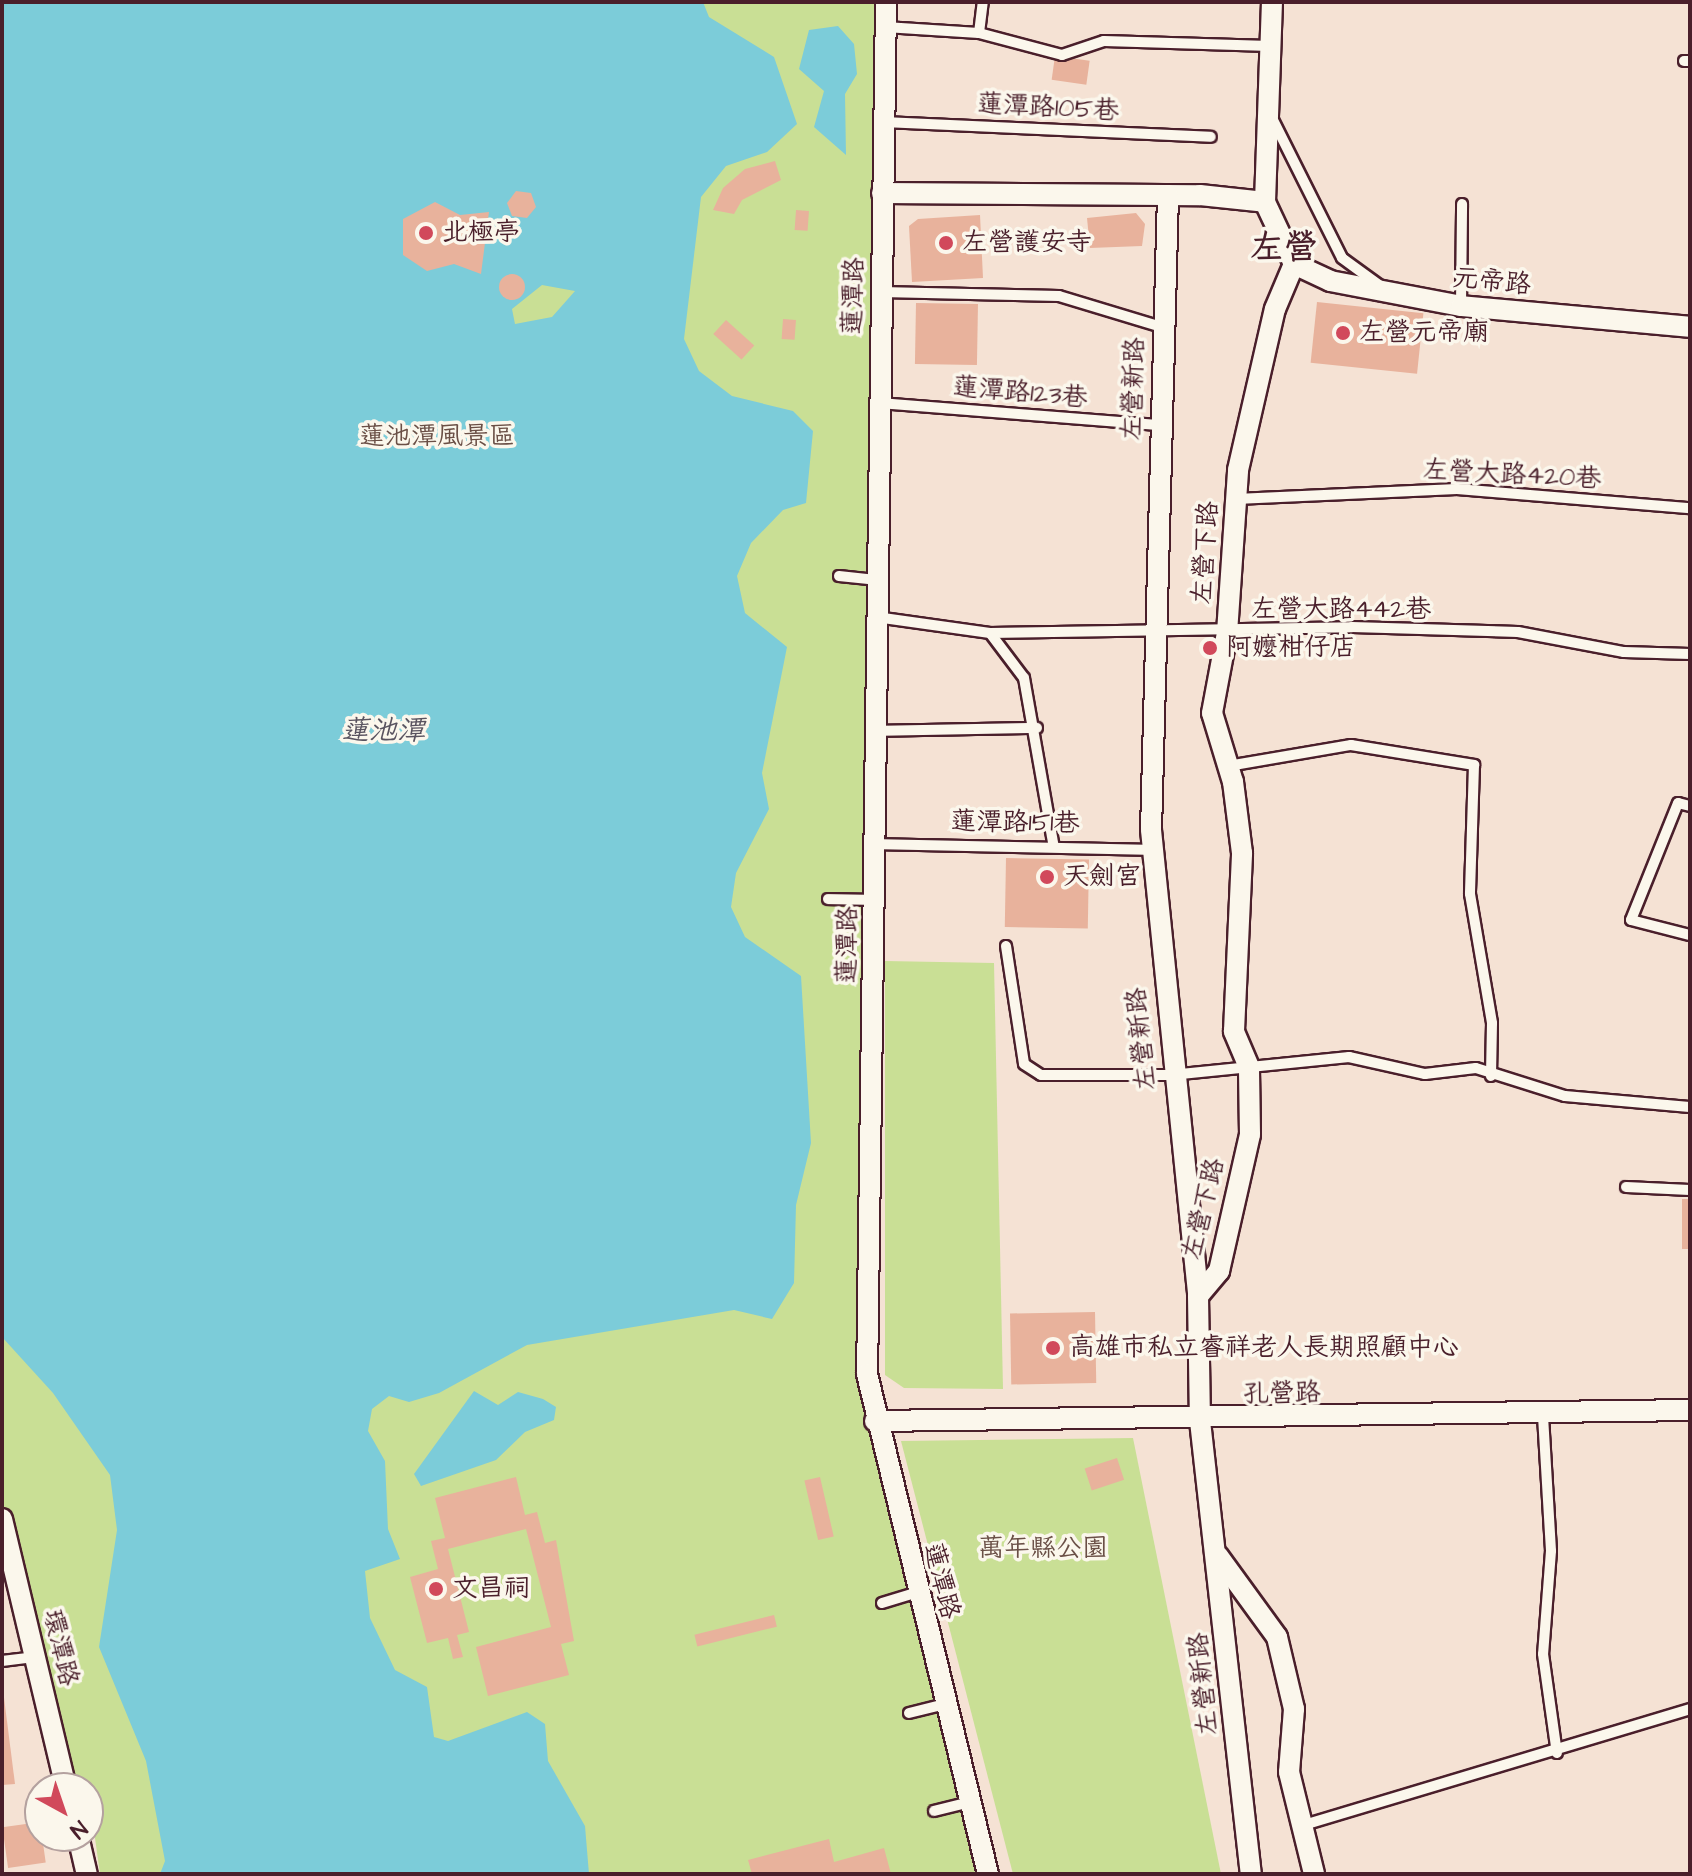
<!DOCTYPE html>
<meta charset="utf-8">
<style>
body{margin:0}
#map{position:relative;width:1692px;height:1876px;overflow:hidden;background:#f5e2d4;font-family:"Architects Daughter","LXGW WenKai TC",sans-serif}
div>[style]{position:absolute}
.green>*{inset:0;background:#c9df95}
.water>*{inset:0;background:#7cccd9}
.building>*{inset:0;background:#e8b29c;transform-origin:0 0}
.round{border-radius:50%}
.roads{filter:drop-shadow(2px 0 #4a1f2b) drop-shadow(-2px 0 #4a1f2b) drop-shadow(0 2px #4a1f2b) drop-shadow(0 -2px #4a1f2b)}
.lane>*{height:10px;margin:-5px;padding:0 5px;transform-origin:5px;border-radius:5px;background:#fbf7ec}
.street>*{height:20px;margin:-10px;padding:0 10px;transform-origin:10px;border-radius:10px;background:#fbf7ec}
.dots>*{width:22px;height:22px;translate:-50% -50%;box-sizing:border-box;border:4px solid #fbf7ec;border-radius:50%}
span{translate:-50% -50%;white-space:nowrap;text-align:center;line-height:1.15;-webkit-text-stroke:7px #fbf7ec;paint-order:stroke}
.street-label{font-size:26px;color:#4a1f2b}
.poi-label{font-size:26px;color:#4a1f2b}
.left{translate:0 -50%;text-align:left}
.park-label{font-size:26px;color:#6a4f46}
.water-label{font-size:28px;color:#59535f;font-style:italic}
.district-label{font-size:34px;color:#4a1f2b;font-weight:700}
.frame{position:absolute;inset:0;border:4px solid #4a1f2b;pointer-events:none}
.north{position:absolute;left:24px;top:1772px;width:80px;height:80px;box-sizing:border-box;background:#fbf7ec;border:2px solid #b4a19f;border-radius:50%;rotate:140deg;font-size:22px;font-weight:700;line-height:32px;text-align:center;color:#4a1f2b}
.north::after{content:'';display:block;margin:auto;width:28px;height:36px;background:#d1495b;clip-path:polygon(50% 0,100% 100%,50% 72%,0 100%)}
</style>
<div id="map">
<div class="green">
<i style="clip-path:polygon(2px 2px,877px 2px,860px 1390px,981px 1874px,100px 1874px,88px 1788px,78px 1788px,2px 1504px)"></i>
<i style="clip-path:polygon(885px 961px,994px 963px,1003px 1389px,904px 1388px,885px 1375px)"></i>
<i style="clip-path:polygon(1133px 1438px,1221px 1874px,1013px 1874px,901px 1441px)"></i>
</div>
<div class="water">
<i style="clip-path:polygon(evenodd,2px 2px,703px 2px,709px 17px,774px 57px,797px 124px,767px 152px,726px 166px,701px 197px,684px 339px,699px 371px,732px 396px,793px 411px,813px 431px,806px 503px,783px 510px,751px 543px,737px 576px,745px 613px,787px 647px,762px 773px,769px 809px,736px 873px,731px 907px,745px 937px,801px 976px,811px 1143px,796px 1205px,794px 1283px,772px 1319px,734px 1310px,527px 1345px,439px 1393px,409px 1402px,389px 1396px,372px 1409px,368px 1431px,385px 1461px,388px 1529px,400px 1559px,365px 1571px,370px 1618px,395px 1670px,427px 1687px,434px 1737px,448px 1741px,527px 1712px,545px 1724px,548px 1761px,585px 1826px,589px 1874px,160px 1874px,165px 1861px,146px 1761px,99px 1647px,117px 1530px,110px 1475px,53px 1393px,2px 1337px,2px 2px,542px 285px,575px 291px,552px 317px,515px 324px,512px 309px,542px 285px)"></i>
<i style="clip-path:polygon(838px 26px,854px 44px,857px 74px,845px 94px,846px 155px,814px 127px,824px 91px,799px 69px,809px 30px)"></i>
<i style="clip-path:polygon(474px 1391px,498px 1405px,518px 1392px,543px 1399px,556px 1407px,554px 1420px,525px 1432px,496px 1460px,421px 1486px,414px 1474px)"></i>
</div>
<div class="building">
<i style="left:1055px;top:56px;width:35px;height:24px;rotate:8deg"></i>
<i style="clip-path:polygon(775px 161px,781px 180px,742px 200px,734px 214px,713px 210px,723px 188px,745px 169px)"></i>
<i style="clip-path:polygon(516px 191px,531px 193px,536px 207px,527px 218px,512px 216px,507px 203px)"></i>
<i style="clip-path:polygon(435px 202px,460px 215px,489px 212px,481px 274px,454px 264px,427px 271px,403px 255px,403px 219px)"></i>
<i style="left:796px;top:210px;width:13px;height:20px;rotate:4deg"></i>
<i style="clip-path:polygon(1136px 213px,1145px 224px,1142px 246px,1090px 248px,1087px 218px)"></i>
<i style="clip-path:polygon(980px 215px,983px 278px,912px 282px,909px 226px,918px 219px)"></i>
<i class="round" style="left:499px;top:274px;width:26px;height:26px"></i>
<i style="left:1317px;top:302px;width:107px;height:61px;rotate:6deg"></i>
<i style="left:916px;top:303px;width:62px;height:61px;rotate:1deg"></i>
<i style="left:783px;top:319px;width:13px;height:20px;rotate:4deg"></i>
<i style="left:726px;top:320px;width:38px;height:19px;rotate:42deg"></i>
<i style="left:1006px;top:858px;width:83px;height:69px;rotate:1deg"></i>
<i style="left:1682px;top:1199px;width:8px;height:50px"></i>
<i style="left:1095px;top:1312px;width:71px;height:85px;rotate:89deg"></i>
<i style="left:1117px;top:1458px;width:23px;height:34px;rotate:72deg"></i>
<i style="clip-path:polygon(516px 1477px,525px 1515px,537px 1512px,545px 1543px,556px 1540px,574px 1641px,561px 1644px,569px 1675px,488px 1696px,476px 1647px,551px 1627px,526px 1529px,448px 1549px,469px 1632px,457px 1635px,463px 1657px,453px 1659px,448px 1638px,427px 1643px,410px 1577px,438px 1569px,431px 1541px,445px 1538px,435px 1498px)"></i>
<i style="left:820px;top:1477px;width:61px;height:16px;rotate:77deg"></i>
<i style="left:774px;top:1615px;width:12px;height:82px;rotate:76deg"></i>
<i style="clip-path:polygon(2px 1682px,15px 1784px,2px 1785px)"></i>
<i style="left:40px;top:1822px;width:41px;height:38px;rotate:82deg"></i>
<i style="clip-path:polygon(829px 1839px,834px 1862px,884px 1848px,891px 1874px,752px 1874px,748px 1860px)"></i>
</div>
<div class="roads">
<div class="lane">
<i style="left:885px;top:27px;width:94px;rotate:3.7deg"></i>
<i style="left:979px;top:33px;width:86px;rotate:14.8deg"></i>
<i style="left:1062px;top:55px;width:44px;rotate:-18.4deg"></i>
<i style="left:1104px;top:41px;width:166px;rotate:1.7deg"></i>
<i style="left:979px;top:33px;width:31px;rotate:-83deg"></i>
<i style="left:1684px;top:61px;width:6px"></i>
<i style="left:1273px;top:120px;width:154px;rotate:63.4deg"></i>
<i style="left:1342px;top:258px;width:46px;rotate:36.1deg"></i>
<i style="left:883px;top:122px;width:328px;rotate:2.6deg"></i>
<i style="left:881px;top:292px;width:178px;rotate:1.3deg"></i>
<i style="left:1059px;top:296px;width:108px;rotate:16.8deg"></i>
<i style="left:1461px;top:306px;width:102px;rotate:-89.4deg"></i>
<i style="left:878px;top:403px;width:282px;rotate:4.5deg"></i>
<i style="left:1236px;top:499px;width:221px;rotate:-2.6deg"></i>
<i style="left:1457px;top:489px;width:234px;rotate:4.7deg"></i>
<i style="left:839px;top:576px;width:37px;rotate:6deg"></i>
<i style="left:876px;top:617px;width:115px;rotate:8deg"></i>
<i style="left:990px;top:633px;width:56px;rotate:52.9deg"></i>
<i style="left:1024px;top:678px;width:168px;rotate:80deg"></i>
<i style="left:990px;top:633px;width:362px;rotate:-0.9deg"></i>
<i style="left:1352px;top:627px;width:166px;rotate:1.7deg"></i>
<i style="left:1518px;top:632px;width:108px;rotate:10.7deg"></i>
<i style="left:1624px;top:652px;width:66px;rotate:1.7deg"></i>
<i style="left:875px;top:731px;width:162px;rotate:-1.1deg"></i>
<i style="left:1228px;top:766px;width:125px;rotate:-9.7deg"></i>
<i style="left:1351px;top:745px;width:125px;rotate:9.2deg"></i>
<i style="left:1474px;top:765px;width:129px;rotate:91.8deg"></i>
<i style="left:1470px;top:894px;width:131px;rotate:80.3deg"></i>
<i style="left:1492px;top:1023px;width:53px;rotate:91.1deg"></i>
<i style="left:1690px;top:806px;width:12px;rotate:-166deg"></i>
<i style="left:1678px;top:803px;width:126px;rotate:111.9deg"></i>
<i style="left:1631px;top:920px;width:61px;rotate:14.3deg"></i>
<i style="left:876px;top:844px;width:276px;rotate:1.2deg"></i>
<i style="left:828px;top:899px;width:46px;rotate:1.2deg"></i>
<i style="left:1006px;top:946px;width:119px;rotate:81.3deg"></i>
<i style="left:1024px;top:1064px;width:20px;rotate:33deg"></i>
<i style="left:1041px;top:1075px;width:130px"></i>
<i style="left:1171px;top:1075px;width:179px;rotate:-5.8deg"></i>
<i style="left:1349px;top:1057px;width:78px;rotate:12.6deg"></i>
<i style="left:1425px;top:1074px;width:51px;rotate:-6.7deg"></i>
<i style="left:1476px;top:1068px;width:93px;rotate:17.5deg"></i>
<i style="left:1565px;top:1096px;width:125px;rotate:5deg"></i>
<i style="left:1626px;top:1187px;width:64px;rotate:2.7deg"></i>
<i style="left:1543px;top:1416px;width:135px;rotate:86.6deg"></i>
<i style="left:1551px;top:1551px;width:103px;rotate:94.4deg"></i>
<i style="left:1543px;top:1654px;width:100px;rotate:82deg"></i>
<i style="left:882px;top:1603px;width:37px;rotate:-17deg"></i>
<i style="left:2px;top:1661px;width:32px;rotate:-7deg"></i>
<i style="left:909px;top:1713px;width:37px;rotate:-14deg"></i>
<i style="left:934px;top:1811px;width:37px;rotate:-14deg"></i>
<i style="left:1307px;top:1824px;width:400px;rotate:-16.7deg"></i>
</div>
<div class="street">
<i style="left:886px;top:2px;width:1372px;rotate:90.79deg"></i>
<i style="left:867px;top:1374px;width:514px;rotate:76.4deg"></i>
<i style="left:882px;top:193px;width:318px;rotate:0.4deg"></i>
<i style="left:1200px;top:195px;width:65px;rotate:6.1deg"></i>
<i style="left:1168px;top:195px;width:635px;rotate:91.53deg"></i>
<i style="left:1151px;top:830px;width:468px;rotate:84.2deg"></i>
<i style="left:1198px;top:1296px;width:125px;rotate:89.1deg"></i>
<i style="left:1200px;top:1421px;width:456px;rotate:83.6deg"></i>
<i style="left:1294px;top:264px;width:40px;rotate:25deg"></i>
<i style="left:1330px;top:281px;width:133px;rotate:10.8deg"></i>
<i style="left:1461px;top:306px;width:230px;rotate:5.2deg"></i>
<i style="left:1198px;top:1296px;width:33px;rotate:-50deg"></i>
<i style="left:1219px;top:1271px;width:140px;rotate:-77.2deg"></i>
<i style="left:1250px;top:1134px;width:67px;rotate:-90.9deg"></i>
<i style="left:1249px;top:1067px;width:39px;rotate:-113deg"></i>
<i style="left:1234px;top:1031px;width:178px;rotate:-87.4deg"></i>
<i style="left:1242px;top:853px;width:72px;rotate:-97.2deg"></i>
<i style="left:1233px;top:782px;width:72px;rotate:-106.9deg"></i>
<i style="left:1212px;top:713px;width:81px;rotate:-79.4deg"></i>
<i style="left:1227px;top:633px;width:163px;rotate:-86.1deg"></i>
<i style="left:1238px;top:470px;width:165px;rotate:-77.1deg"></i>
<i style="left:1275px;top:309px;width:49px;rotate:-67.1deg"></i>
<i style="left:1294px;top:264px;width:68px;rotate:-115.1deg"></i>
<i style="left:1265px;top:202px;width:200px;rotate:-88deg"></i>
<i style="left:875px;top:1421px;width:815px;rotate:-0.77deg"></i>
<i style="left:2px;top:1519px;width:277px;rotate:76.6deg"></i>
<i style="left:1218px;top:1556px;width:100px;rotate:53.9deg"></i>
<i style="left:1277px;top:1637px;width:74px;rotate:76.7deg"></i>
<i style="left:1294px;top:1709px;width:63px;rotate:94.5deg"></i>
<i style="left:1289px;top:1772px;width:105px;rotate:76.2deg"></i>
<i style="left:78px;top:1836px;width:39px;rotate:77deg"></i>
</div>
</div>
<div class="dots">
<i style="left:426px;top:233px;background:#d1495b"></i>
<i style="left:946px;top:243px;background:#d1495b"></i>
<i style="left:1343px;top:333px;background:#d1495b"></i>
<i style="left:1210px;top:648px;background:#d1495b"></i>
<i style="left:1047px;top:877px;background:#d1495b"></i>
<i style="left:1053px;top:1348px;background:#d1495b"></i>
<i style="left:436px;top:1589px;background:#d1495b"></i>
</div>
<div class="street-label">
<span style="left:1048px;top:108px;rotate:3deg">蓮潭路105巷</span>
<span style="left:1492px;top:282px;rotate:6deg">元帝路</span>
<span style="left:854px;top:296px;rotate:-88deg">蓮潭路</span>
<span style="left:1134px;top:389px;rotate:-88deg">左營新路</span>
<span style="left:1020px;top:393px;rotate:5deg">蓮潭路123巷</span>
<span style="left:1512px;top:475px;rotate:3deg">左營大路420巷</span>
<span style="left:1206px;top:553px;rotate:-86deg">左營下路</span>
<span style="left:1341px;top:610px">左營大路442巷</span>
<span style="left:1015px;top:823px;rotate:1deg">蓮潭路151巷</span>
<span style="left:848px;top:945px;rotate:-89deg">蓮潭路</span>
<span style="left:1142px;top:1039px;rotate:-96deg">左營新路</span>
<span style="left:1204px;top:1209px;rotate:-76deg">左營下路</span>
<span style="left:1282px;top:1394px;rotate:-1deg">孔營路</span>
<span style="left:941px;top:1581px;rotate:76deg">蓮潭路</span>
<span style="left:60px;top:1648px;rotate:77deg">環潭路</span>
<span style="left:1204px;top:1684px;rotate:-96deg">左營新路</span>
</div>
<div class="poi-label">
<span class="left" style="left:442px;top:233px">北極亭</span>
<span class="left" style="left:962px;top:243px">左營護安寺</span>
<span class="left" style="left:1359px;top:333px">左營元帝廟</span>
<span class="left" style="left:1226px;top:648px">阿嬤柑仔店</span>
<span class="left" style="left:1063px;top:877px">天劍宮</span>
<span class="left" style="left:1069px;top:1348px">高雄市私立睿祥老人長期照顧中心</span>
<span class="left" style="left:452px;top:1589px">文昌祠</span>
</div>
<div class="park-label">
<span style="left:437px;top:437px">蓮池潭風景區</span>
<span style="left:1043px;top:1549px">萬年縣公園</span>
</div>
<div class="water-label">
<span style="left:383px;top:731px">蓮池潭</span>
</div>
<div class="district-label">
<span style="left:1284px;top:249px">左營</span>
</div>
<div class="frame"></div>
<div class="north">N</div>
</div>
